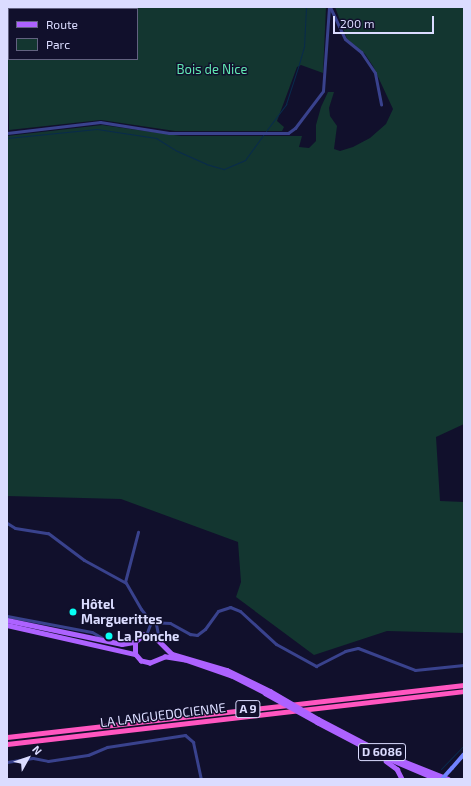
<!DOCTYPE html>
<meta charset="utf-8">
<style>
body{margin:0}
#map{position:relative;width:471px;height:786px;overflow:hidden;background:#11102c;font-family:"Exo 2",sans-serif}
div>[style]{position:absolute}
.green>*{inset:0;background:#133630}
.stream>*{height:1px;margin:-0.5px;padding:0 0.5px;transform-origin:0.5px;border-radius:0.5px;background:#092b4c}
.street>*{height:3px;margin:-1.5px;padding:0 1.5px;transform-origin:1.5px;border-radius:1.5px;background:#39428d}
.secondary>*{height:4px;margin:-2px;padding:0 2px;transform-origin:2px;border-radius:2px;background:#7283ff}
.primary>*{height:4.5px;margin:-2.25px;padding:0 2.25px;transform-origin:2.25px;border-radius:2.25px;background:#ad62ff}
.highway>*{height:5px;margin:-2.5px;padding:0 2.5px;transform-origin:2.5px;border-radius:2.5px;background:#ff56c0}
.secondary-bridge>*{height:4px;margin:-2px;padding:0 2px;transform-origin:2px;border-radius:2px;background:#7283ff}
.primary-bridge>*{height:4.5px;margin:-2.25px;padding:0 2.25px;transform-origin:2.25px;border-radius:2.25px;background:#ad62ff}
.dots>*{width:11px;height:11px;translate:-50% -50%;box-sizing:border-box;border:2px solid #11102c;border-radius:50%}
span{translate:-50% -50%;white-space:nowrap;text-align:center;line-height:1.15;-webkit-text-stroke:3px #11102c;paint-order:stroke}
.shield-label span{padding:1px 3px;background:#11102c;border:1px solid;border-radius:3px;-webkit-text-stroke-width:0}
.shield-label{font-size:12px;color:#dbdcff;font-weight:700}
.park-label{font-size:13px;color:#60e6b1}
.poi-label{font-size:13px;color:#dbdcff;font-weight:700}
.left{translate:0 -50%;text-align:left}
.street-label{font-size:13px;color:#dbdcff}
.frame{position:absolute;inset:0;border:8px solid #dbdcff;pointer-events:none}
.legend{position:absolute;left:8px;top:8px;width:130px;height:52px;box-sizing:border-box;background:#11102c;border:1px solid #626280;margin:0;padding:5px 7px;list-style:none;font-size:12px;color:#dbdcff}
.legend li{display:flex;align-items:center;gap:8px;height:20px}
.legend b{width:20px;border:1px solid #626280}
.north{position:absolute;left:8px;top:738px;width:40px;height:40px;-webkit-text-stroke:3px #11102c;paint-order:stroke;rotate:50deg;font-size:11px;font-weight:700;line-height:16px;text-align:center;color:#dbdcff}
.north::after{content:'';display:block;margin:auto;width:14px;height:18px;background:#dbdcff;clip-path:polygon(50% 0,100% 100%,50% 72%,0 100%)}
.scale{position:absolute;left:333px;top:16px;width:101px;height:18px;box-sizing:border-box;border:2px solid #dbdcff;border-top:0;padding-left:5px;font-size:12px;line-height:14px;white-space:nowrap;color:#dbdcff;-webkit-text-stroke:3px #11102c;paint-order:stroke}
</style>
<div id="map">
<div class="green">
<i style="clip-path:polygon(evenodd,7px 7px,326px 7px,323px 73px,301px 65px,297px 67px,277px 121px,284px 127px,282px 131px,175px 131px,101px 120px,9px 130px,7px 7px,9px 9px,137px 9px,137px 59px,9px 59px,9px 9px)"></i>
<i style="clip-path:polygon(335px 7px,464px 7px,464px 424px,436px 437px,440px 501px,464px 502px,464px 633px,387px 631px,314px 655px,236px 597px,241px 582px,238px 542px,121px 499px,7px 496px,7px 136px,102px 125px,181px 136px,302px 136px,299px 147px,309px 148px,316px 141px,316px 125px,321px 107px,328px 92px,334px 92px,329px 108px,330px 116px,337px 126px,334px 149px,340px 151px,353px 147px,370px 138px,386px 124px,393px 109px,373px 66px,365px 54px,347px 39px)"></i>
</div>
<div class="stream">
<i style="left:266px;top:131px;width:34px;rotate:-53deg"></i>
<i style="left:286px;top:104px;width:42px;rotate:-72deg"></i>
<i style="left:299px;top:64px;width:18px;rotate:-74deg"></i>
<i style="left:304px;top:47px;width:40px;rotate:-87.1deg"></i>
<i style="left:7px;top:138px;width:90px;rotate:-5.7deg"></i>
<i style="left:97px;top:129px;width:60px;rotate:8.7deg"></i>
<i style="left:156px;top:138px;width:22px;rotate:32deg"></i>
<i style="left:175px;top:150px;width:34px;rotate:24deg"></i>
<i style="left:206px;top:164px;width:19px;rotate:16deg"></i>
<i style="left:224px;top:169px;width:23px;rotate:-23deg"></i>
<i style="left:245px;top:160px;width:31px;rotate:-54deg"></i>
<i style="left:441px;top:769px;width:33px;rotate:-46deg"></i>
</div>
<div class="street">
<i style="left:330px;top:7px;width:35px;rotate:65deg"></i>
<i style="left:345px;top:39px;width:21px;rotate:39deg"></i>
<i style="left:361px;top:52px;width:25px;rotate:56deg"></i>
<i style="left:375px;top:73px;width:32px;rotate:79deg"></i>
<i style="left:7px;top:133px;width:94px;rotate:-6.7deg"></i>
<i style="left:100px;top:122px;width:70px;rotate:9.1deg"></i>
<i style="left:169px;top:133px;width:119px"></i>
<i style="left:288px;top:133px;width:9px;rotate:-36deg"></i>
<i style="left:295px;top:128px;width:46px;rotate:-52.9deg"></i>
<i style="left:323px;top:91px;width:84px;rotate:-85.9deg"></i>
<i style="left:7px;top:523px;width:9px;rotate:32deg"></i>
<i style="left:15px;top:528px;width:33px;rotate:9deg"></i>
<i style="left:48px;top:533px;width:45px;rotate:36.9deg"></i>
<i style="left:84px;top:560px;width:48px;rotate:28.7deg"></i>
<i style="left:126px;top:583px;width:30px;rotate:60deg"></i>
<i style="left:141px;top:609px;width:16px;rotate:52deg"></i>
<i style="left:151px;top:622px;width:14px;rotate:111deg"></i>
<i style="left:125px;top:582px;width:52px;rotate:-75.4deg"></i>
<i style="left:7px;top:616px;width:86px;rotate:10.7deg"></i>
<i style="left:92px;top:632px;width:16px;rotate:30deg"></i>
<i style="left:151px;top:622px;width:19px;rotate:3deg"></i>
<i style="left:170px;top:623px;width:23px;rotate:29deg"></i>
<i style="left:190px;top:634px;width:7px;rotate:8deg"></i>
<i style="left:197px;top:635px;width:10px;rotate:-37deg"></i>
<i style="left:205px;top:629px;width:22px;rotate:-54deg"></i>
<i style="left:218px;top:611px;width:13px;rotate:-18deg"></i>
<i style="left:230px;top:607px;width:11px;rotate:22deg"></i>
<i style="left:240px;top:611px;width:49px;rotate:42.5deg"></i>
<i style="left:276px;top:644px;width:46px;rotate:28.8deg"></i>
<i style="left:316px;top:666px;width:33px;rotate:-27deg"></i>
<i style="left:345px;top:651px;width:13px;rotate:-13deg"></i>
<i style="left:358px;top:648px;width:61px;rotate:21.1deg"></i>
<i style="left:415px;top:670px;width:49px;rotate:-5.8deg"></i>
<i style="left:156px;top:624px;width:15px;rotate:79deg"></i>
<i style="left:7px;top:762px;width:26px;rotate:-9deg"></i>
<i style="left:33px;top:758px;width:15px;rotate:11deg"></i>
<i style="left:48px;top:761px;width:40px;rotate:-8.5deg"></i>
<i style="left:88px;top:755px;width:21px;rotate:-23deg"></i>
<i style="left:107px;top:747px;width:79px;rotate:-8.7deg"></i>
<i style="left:185px;top:735px;width:11px;rotate:41deg"></i>
<i style="left:193px;top:742px;width:38px;rotate:78deg"></i>
</div>
<div class="secondary">
<i style="left:452px;top:768px;width:18px;rotate:-49deg"></i>
</div>
<div class="primary">
<i style="left:7px;top:620px;width:117px;rotate:11.8deg"></i>
<i style="left:122px;top:644px;width:13px;rotate:-9deg"></i>
<i style="left:7px;top:625px;width:131px;rotate:12.8deg"></i>
<i style="left:265px;top:693px;width:38px;rotate:-153deg"></i>
<i style="left:231px;top:676px;width:49px;rotate:-160.8deg"></i>
<i style="left:185px;top:660px;width:20px;rotate:-171deg"></i>
<i style="left:165px;top:657px;width:16px;rotate:158deg"></i>
<i style="left:150px;top:663px;width:9px;rotate:-167deg"></i>
<i style="left:141px;top:661px;width:9px;rotate:-131deg"></i>
<i style="left:135px;top:654px;width:12px;rotate:-90deg"></i>
<i style="left:135px;top:642px;width:11px;rotate:-41deg"></i>
<i style="left:143px;top:635px;width:10px"></i>
<i style="left:153px;top:635px;width:27px;rotate:45deg"></i>
<i style="left:172px;top:654px;width:57px;rotate:16.2deg"></i>
<i style="left:227px;top:670px;width:48px;rotate:26deg"></i>
<i style="left:318px;top:719px;width:73px;rotate:27.6deg"></i>
<i style="left:383px;top:753px;width:70px;rotate:21.8deg"></i>
<i style="left:317px;top:722px;width:69px;rotate:27.7deg"></i>
<i style="left:378px;top:754px;width:64px;rotate:23deg"></i>
<i style="left:386px;top:761px;width:14px;rotate:36deg"></i>
<i style="left:397px;top:769px;width:11px;rotate:63deg"></i>
</div>
<div class="highway">
<i style="left:7px;top:737px;width:460px;rotate:-6.5deg"></i>
<i style="left:7px;top:744px;width:460px;rotate:-6.6deg"></i>
</div>
<div class="secondary-bridge">
<i style="left:442px;top:779px;width:15px;rotate:-48deg"></i>
</div>
<div class="primary-bridge">
<i style="left:270px;top:691px;width:56px;rotate:30.3deg"></i>
<i style="left:265px;top:693px;width:60px;rotate:29.1deg"></i>
</div>
<div class="dots">
<i style="left:73px;top:612px;background:#07fff3"></i>
<i style="left:109px;top:636px;background:#07fff3"></i>
</div>
<div class="shield-label">
<span style="left:248px;top:709px">A 9</span>
<span style="left:382px;top:752px">D 6086</span>
</div>
<div class="park-label">
<span style="left:212px;top:69px">Bois de Nice</span>
</div>
<div class="poi-label">
<span class="left" style="left:81px;top:612px">Hôtel<br>Marguerittes</span>
<span class="left" style="left:117px;top:636px">La Ponche</span>
</div>
<div class="street-label">
<span style="left:163px;top:715px;rotate:-7deg">LA LANGUEDOCIENNE</span>
</div>
<div class="frame"></div>
<ul class="legend">
<li><b style="height:5px;background:#ad62ff"></b>Route</li>
<li><b style="height:11px;background:#133630"></b>Parc</li>
</ul>
<div class="north">N</div>
<div class="scale">200 m</div>
</div>
